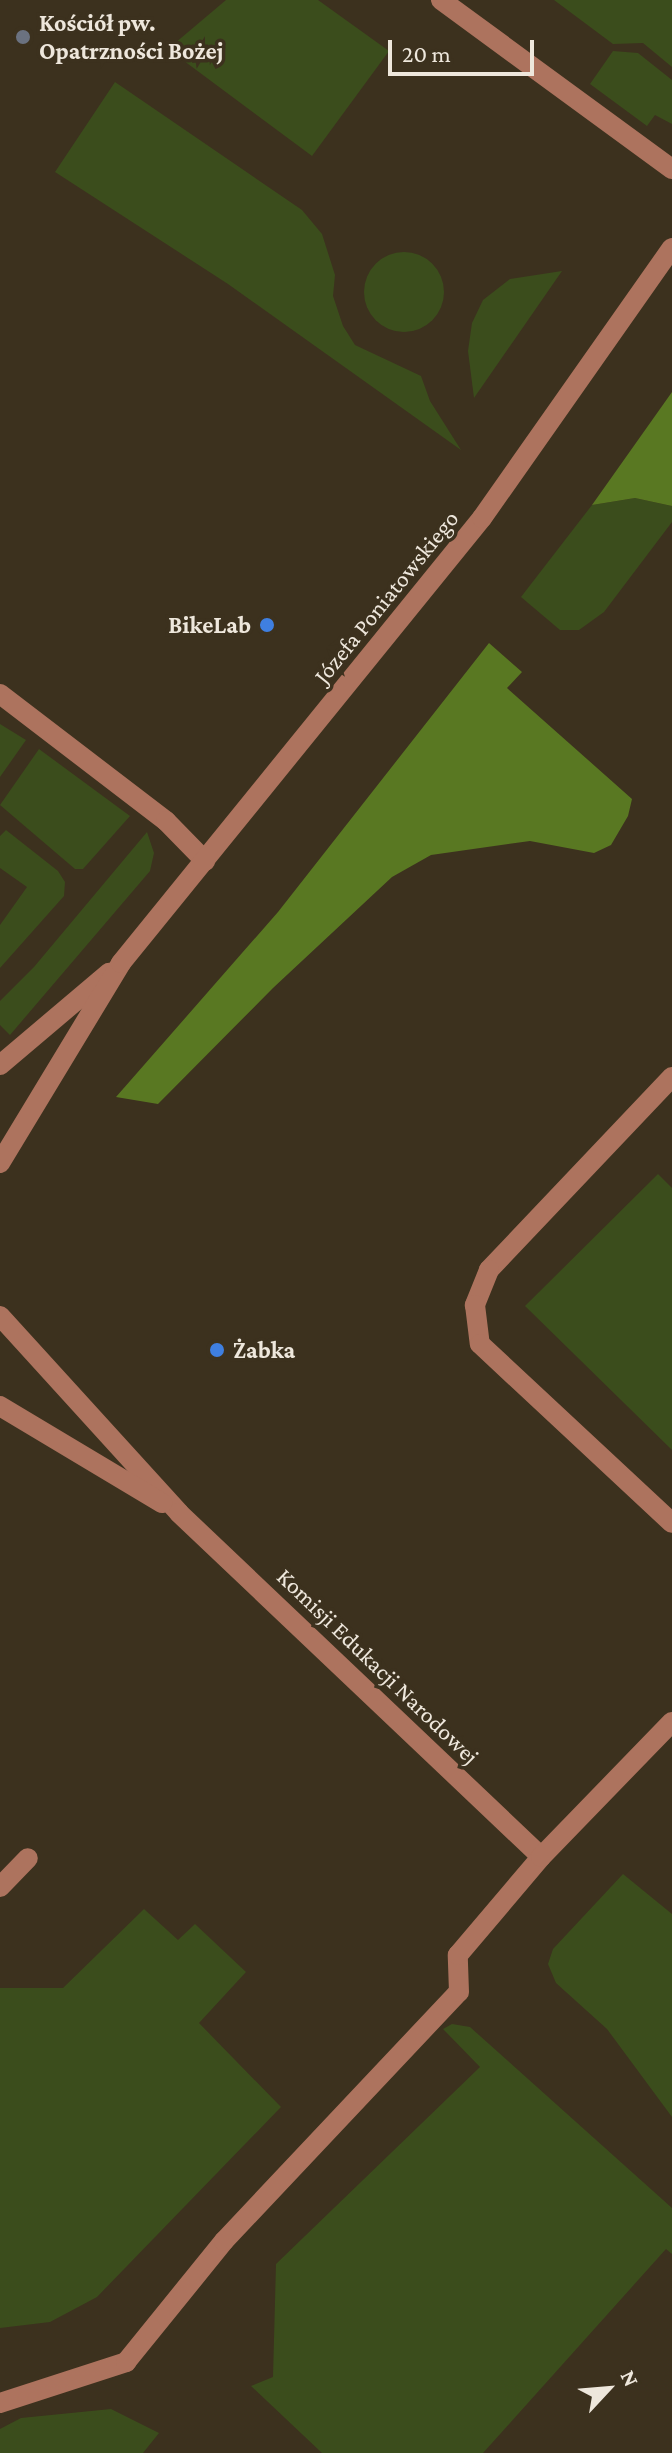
<!DOCTYPE html>
<meta charset="utf-8">
<style>
body{margin:0}
#map{position:relative;width:672px;height:2453px;overflow:hidden;background:#3c311e;font-family:"Crimson Pro",serif}
div>[style]{position:absolute}
.green>*{inset:0;background:#3b4d1c}
.round{border-radius:50%}
.forest>*{inset:0;background:#597822}
.minor>*{height:20px;margin:-10px;padding:0 10px;transform-origin:10px;border-radius:10px;background:#ad735e}
.dots>*{width:22px;height:22px;translate:-50% -50%;box-sizing:border-box;border:4px solid #3c311e;border-radius:50%}
span{translate:-50% -50%;white-space:nowrap;text-align:center;line-height:1.15;-webkit-text-stroke:7px #3c311e;paint-order:stroke}
.poi-label{font-size:24px;color:#eee7dc;font-weight:700}
.left{translate:0 -50%;text-align:left}
.right{translate:-100% -50%;text-align:right}
.street-label{font-size:24px;color:#eee7dc}
.north{position:absolute;left:568px;top:2349px;width:80px;height:80px;-webkit-text-stroke:6px #3c311e;paint-order:stroke;rotate:64deg;font-size:22px;font-weight:700;line-height:32px;text-align:center;color:#eee7dc}
.north::after{content:'';display:block;margin:auto;width:28px;height:36px;background:#eee7dc;clip-path:polygon(50% 0,100% 100%,50% 72%,0 100%)}
.scale{position:absolute;left:388px;top:40px;width:146px;height:36px;box-sizing:border-box;border:4px solid #eee7dc;border-top:0;padding-left:10px;font-size:24px;line-height:28px;white-space:nowrap;color:#eee7dc;-webkit-text-stroke:6px #3c311e;paint-order:stroke}
</style>
<div id="map">
<div class="green">
<i style="clip-path:polygon(226px 0,318px 0,389px 51px,312px 156px,168px 49px)"></i>
<i style="clip-path:polygon(554px 0,672px 0,672px 67px,643px 43px,613px 44px)"></i>
<i style="clip-path:polygon(613px 51px,638px 53px,672px 80px,672px 124px,655px 115px,647px 126px,590px 84px)"></i>
<i style="clip-path:polygon(115px 82px,302px 210px,322px 234px,335px 275px,333px 296px,343px 326px,355px 345px,421px 376px,430px 401px,461px 450px,228px 284px,55px 172px)"></i>
<i class="round" style="left:364px;top:252px;width:80px;height:80px"></i>
<i style="clip-path:polygon(562px 271px,474px 398px,468px 351px,472px 323px,483px 300px,510px 279px)"></i>
<i style="clip-path:polygon(635px 498px,672px 506px,672px 522px,604px 612px,579px 630px,560px 630px,521px 597px,592px 505px)"></i>
<i style="clip-path:polygon(0 724px,26px 740px,0 777px)"></i>
<i style="clip-path:polygon(39px 749px,130px 816px,83px 869px,75px 869px,0 805px)"></i>
<i style="clip-path:polygon(6px 830px,58px 871px,65px 882px,64px 896px,0 968px,0 925px,27px 887px,0 868px,0 836px)"></i>
<i style="clip-path:polygon(147px 832px,154px 853px,150px 871px,10px 1035px,0 1025px,0 1001px,34px 967px)"></i>
<i style="clip-path:polygon(658px 1174px,672px 1188px,672px 1450px,525px 1306px)"></i>
<i style="clip-path:polygon(623px 1874px,672px 1914px,672px 2117px,607px 2029px,556px 1983px,548px 1964px,553px 1949px)"></i>
<i style="clip-path:polygon(144px 1909px,178px 1940px,195px 1924px,246px 1972px,199px 2023px,281px 2107px,97px 2297px,50px 2322px,0 2328px,0 1988px,63px 1988px)"></i>
<i style="clip-path:polygon(452px 2024px,470px 2027px,672px 2208px,672px 2254px,666px 2249px,483px 2453px,322px 2453px,251px 2386px,273px 2377px,276px 2264px,480px 2067px,443px 2029px)"></i>
<i style="clip-path:polygon(111px 2409px,159px 2433px,143px 2453px,0 2453px,0 2429px,21px 2418px)"></i>
</div>
<div class="forest">
<i style="clip-path:polygon(672px 392px,672px 506px,635px 498px,592px 505px)"></i>
<i style="clip-path:polygon(489px 643px,522px 672px,507px 688px,632px 799px,628px 816px,611px 845px,594px 853px,530px 841px,431px 855px,392px 877px,273px 988px,158px 1104px,116px 1097px,278px 912px)"></i>
</div>
<div class="minor">
<i style="left:441px;top:0;width:286px;rotate:36.2deg"></i>
<i style="left:0;top:694px;width:209px;rotate:37.4deg"></i>
<i style="left:166px;top:821px;width:56px;rotate:45.7deg"></i>
<i style="left:0;top:1065px;width:143px;rotate:-40.2deg"></i>
<i style="left:672px;top:1077px;width:266px;rotate:133.5deg"></i>
<i style="left:489px;top:1270px;width:38px;rotate:112deg"></i>
<i style="left:475px;top:1305px;width:39px;rotate:83deg"></i>
<i style="left:480px;top:1344px;width:262px;rotate:43deg"></i>
<i style="left:0;top:1163px;width:234px;rotate:-58.8deg"></i>
<i style="left:121px;top:963px;width:573px;rotate:-50.95deg"></i>
<i style="left:482px;top:518px;width:330px;rotate:-54.9deg"></i>
<i style="left:0;top:1316px;width:266px;rotate:47.7deg"></i>
<i style="left:179px;top:1513px;width:499px;rotate:43.5deg"></i>
<i style="left:0;top:1406px;width:189px;rotate:30.9deg"></i>
<i style="left:0;top:1887px;width:40px;rotate:-46deg"></i>
<i style="left:0;top:2403px;width:133px;rotate:-18deg"></i>
<i style="left:126px;top:2362px;width:156px;rotate:-51deg"></i>
<i style="left:224px;top:2241px;width:342px;rotate:-46.7deg"></i>
<i style="left:459px;top:1992px;width:37px;rotate:-92deg"></i>
<i style="left:458px;top:1955px;width:128px;rotate:-49.7deg"></i>
<i style="left:541px;top:1857px;width:188px;rotate:-45.9deg"></i>
</div>
<div class="dots">
<i style="left:23px;top:37px;background:#6b7280"></i>
<i style="left:267px;top:625px;background:#3f7fe0"></i>
<i style="left:217px;top:1350px;background:#3f7fe0"></i>
</div>
<div class="poi-label">
<span class="left" style="left:39px;top:37px">Kościół pw.<br>Opatrzności Bożej</span>
<span class="right" style="left:251px;top:625px">BikeLab</span>
<span class="left" style="left:233px;top:1350px">Żabka</span>
</div>
<div class="street-label">
<span style="left:386px;top:597px;rotate:-51deg">Józefa Poniatowskiego</span>
<span style="left:378px;top:1666px;rotate:44deg">Komisji Edukacji Narodowej</span>
</div>
<div class="north">N</div>
<div class="scale">20 m</div>
</div>
